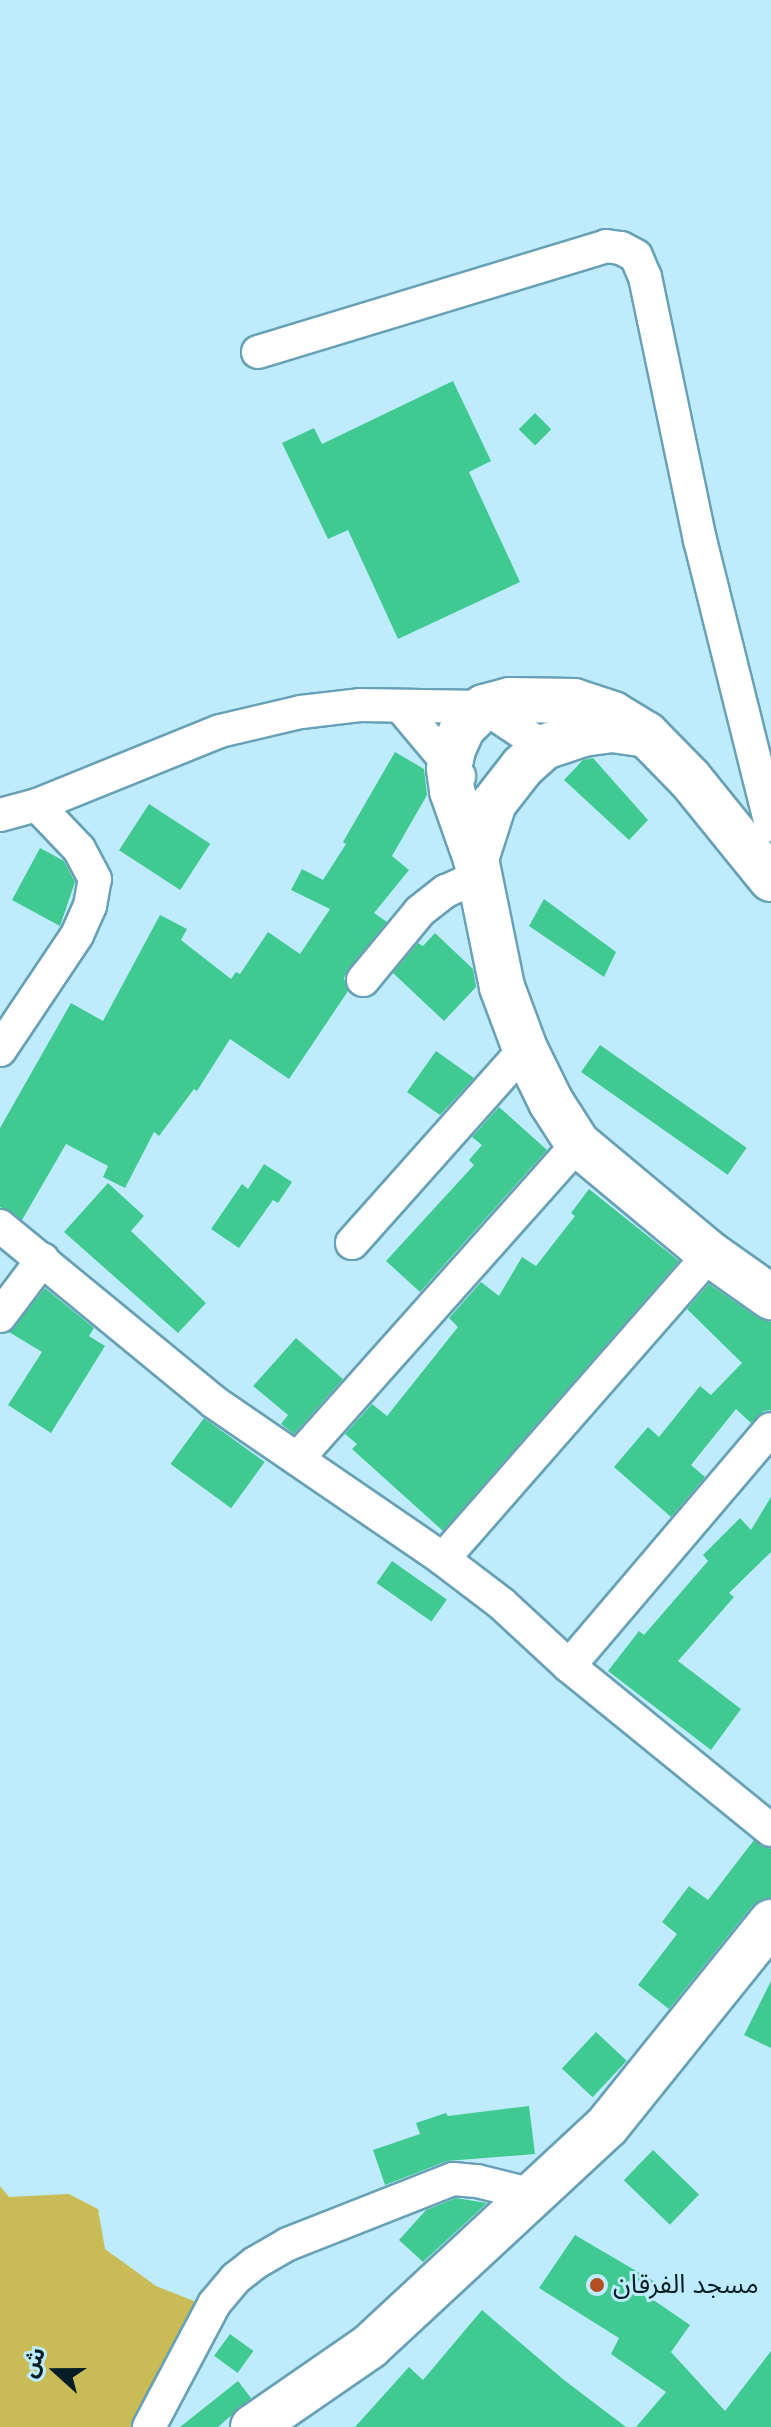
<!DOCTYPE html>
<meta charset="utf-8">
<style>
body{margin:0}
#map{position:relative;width:771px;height:2427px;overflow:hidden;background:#beecfd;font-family:Helvetica,"Noto Sans Arabic",sans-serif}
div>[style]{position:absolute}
.green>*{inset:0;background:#c9bc56}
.building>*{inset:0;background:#40ca92;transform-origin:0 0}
.roads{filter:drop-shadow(2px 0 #68a1b5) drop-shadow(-2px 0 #68a1b5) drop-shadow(0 2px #68a1b5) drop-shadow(0 -2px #68a1b5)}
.street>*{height:32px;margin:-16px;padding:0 16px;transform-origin:16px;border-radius:16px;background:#fff}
.secondary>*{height:44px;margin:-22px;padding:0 22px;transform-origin:22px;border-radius:22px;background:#fff}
.dots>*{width:22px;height:22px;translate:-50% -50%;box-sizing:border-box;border:4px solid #beecfd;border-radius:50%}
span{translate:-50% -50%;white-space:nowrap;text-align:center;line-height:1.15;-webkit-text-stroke:6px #beecfd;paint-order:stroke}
.poi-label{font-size:26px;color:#051d25}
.left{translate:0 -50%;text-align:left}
.north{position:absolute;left:16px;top:2331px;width:80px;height:80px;-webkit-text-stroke:6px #beecfd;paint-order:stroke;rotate:291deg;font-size:22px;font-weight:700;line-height:32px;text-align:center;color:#051d25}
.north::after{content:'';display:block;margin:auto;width:28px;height:36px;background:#051d25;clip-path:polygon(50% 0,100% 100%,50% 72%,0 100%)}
</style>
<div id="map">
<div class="green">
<i style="clip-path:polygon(0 2186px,9px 2197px,69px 2194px,98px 2209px,105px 2249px,156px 2286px,199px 2303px,143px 2427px,0 2427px)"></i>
</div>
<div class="building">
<i style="clip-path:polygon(453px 381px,491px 461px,469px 472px,520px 582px,398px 639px,348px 530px,328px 539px,282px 443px,314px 428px,322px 444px)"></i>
<i style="left:535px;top:413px;width:23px;height:23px;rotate:45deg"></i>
<i style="clip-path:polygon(395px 752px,424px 769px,427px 795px,392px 856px,409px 870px,374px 913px,387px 922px,348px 969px,344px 978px,348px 991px,289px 1079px,230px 1039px,197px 1091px,194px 1089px,159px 1136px,154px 1132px,125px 1188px,103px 1177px,108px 1166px,66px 1144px,22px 1220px,0 1207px,0 1128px,71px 1003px,103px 1021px,160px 915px,187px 929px,181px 940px,231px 979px,236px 972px,240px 974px,268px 932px,300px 954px,330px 909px,291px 890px,302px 869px,323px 880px,346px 844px,343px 842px)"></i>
<i style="clip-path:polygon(593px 758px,648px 820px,629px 840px,564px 780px,583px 760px)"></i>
<i style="left:149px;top:804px;width:73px;height:55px;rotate:33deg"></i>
<i style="clip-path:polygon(40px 848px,64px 861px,75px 882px,60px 926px,12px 900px)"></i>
<i style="clip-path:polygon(544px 899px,616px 952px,604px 977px,529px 926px)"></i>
<i style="clip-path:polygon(435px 933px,473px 969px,476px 987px,444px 1021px,393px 973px,418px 943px,423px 946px)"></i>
<i style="left:600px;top:1045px;width:179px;height:33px;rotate:35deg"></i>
<i style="clip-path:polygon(436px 1051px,474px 1078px,440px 1115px,407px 1092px)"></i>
<i style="clip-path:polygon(499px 1107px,547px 1150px,420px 1292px,386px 1261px,474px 1165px,469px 1160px,482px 1145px,472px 1137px)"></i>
<i style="clip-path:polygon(264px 1164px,292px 1182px,278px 1203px,273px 1200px,239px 1248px,211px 1229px,242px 1184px,248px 1189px)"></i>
<i style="clip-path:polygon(108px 1183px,144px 1216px,131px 1231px,206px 1303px,178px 1333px,64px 1232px)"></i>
<i style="clip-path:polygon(589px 1189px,679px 1261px,443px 1531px,352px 1449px,357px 1444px,345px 1434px,372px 1404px,387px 1416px,458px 1327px,449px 1318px,481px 1282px,499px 1296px,522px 1257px,536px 1266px,575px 1216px,571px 1213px)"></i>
<i style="clip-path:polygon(709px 1284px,757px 1317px,771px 1322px,771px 1410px,764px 1411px,751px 1423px,736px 1409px,691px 1465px,705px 1477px,671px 1517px,614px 1467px,648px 1427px,659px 1437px,700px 1386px,711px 1395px,742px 1363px,687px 1309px)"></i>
<i style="clip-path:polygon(45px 1288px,94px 1328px,89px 1336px,105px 1346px,51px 1433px,8px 1405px,42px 1352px,9px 1332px)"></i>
<i style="clip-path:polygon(296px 1338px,343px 1379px,294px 1434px,281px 1424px,288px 1415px,253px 1386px)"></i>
<i style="left:204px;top:1418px;width:75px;height:57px;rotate:36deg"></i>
<i style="clip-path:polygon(771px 1497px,771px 1552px,729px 1593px,734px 1597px,678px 1661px,741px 1709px,711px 1750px,608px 1671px,639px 1631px,644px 1635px,708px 1561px,703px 1555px,740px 1518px,751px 1530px)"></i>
<i style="left:392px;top:1561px;width:67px;height:27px;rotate:35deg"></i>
<i style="clip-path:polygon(754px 1840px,771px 1849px,771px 1898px,752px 1906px,669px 2009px,638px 1985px,677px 1934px,662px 1922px,689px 1886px,708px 1900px)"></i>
<i style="clip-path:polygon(771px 1981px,771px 2048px,744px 2035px)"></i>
<i style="left:596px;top:2032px;width:42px;height:50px;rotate:43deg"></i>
<i style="clip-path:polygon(529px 2106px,535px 2154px,447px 2161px,385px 2185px,373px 2150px,420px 2134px,416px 2123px,446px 2113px,448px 2116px)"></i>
<i style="left:653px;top:2150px;width:64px;height:42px;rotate:44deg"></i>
<i style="clip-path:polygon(456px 2198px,487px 2203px,423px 2262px,399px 2240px,426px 2210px)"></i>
<i style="clip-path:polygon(575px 2235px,655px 2282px,646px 2295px,690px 2325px,671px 2352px,725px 2411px,771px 2351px,771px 2427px,636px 2427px,666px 2392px,611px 2354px,619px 2338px,539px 2288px)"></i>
<i style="clip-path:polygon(482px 2310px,564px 2380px,626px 2427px,355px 2427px,409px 2367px,423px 2380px)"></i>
<i style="left:230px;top:2334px;width:29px;height:27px;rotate:36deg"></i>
<i style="clip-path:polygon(238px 2381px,251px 2398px,218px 2427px,180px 2427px)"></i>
</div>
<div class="roads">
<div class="street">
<i style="left:258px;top:352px;width:364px;rotate:-16.9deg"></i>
<i style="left:606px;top:246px;width:15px;rotate:8deg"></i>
<i style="left:621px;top:248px;width:17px;rotate:28deg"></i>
<i style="left:636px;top:256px;width:23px;rotate:67deg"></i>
<i style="left:645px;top:277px;width:269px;rotate:78.2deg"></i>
<i style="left:700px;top:540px;width:294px;rotate:76deg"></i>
<i style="left:402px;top:708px;width:89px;rotate:50deg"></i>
<i style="left:0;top:815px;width:38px;rotate:-15deg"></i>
<i style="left:37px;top:805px;width:197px;rotate:-22deg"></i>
<i style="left:220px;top:731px;width:83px;rotate:-13.2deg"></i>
<i style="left:301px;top:712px;width:59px;rotate:-6.8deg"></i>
<i style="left:360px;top:705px;width:124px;rotate:0.9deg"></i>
<i style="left:484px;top:707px;width:72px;rotate:33.7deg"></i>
<i style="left:363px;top:980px;width:89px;rotate:-50.4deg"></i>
<i style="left:420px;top:911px;width:33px;rotate:-38deg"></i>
<i style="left:446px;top:891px;width:36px;rotate:-24deg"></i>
<i style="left:0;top:1050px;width:138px;rotate:-56.2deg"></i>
<i style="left:77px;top:935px;width:32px;rotate:-66deg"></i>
<i style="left:90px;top:906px;width:27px;rotate:-80deg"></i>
<i style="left:95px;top:879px;width:34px;rotate:-118deg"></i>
<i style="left:79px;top:849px;width:61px;rotate:-133.7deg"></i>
<i style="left:0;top:1226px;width:277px;rotate:39.4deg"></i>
<i style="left:214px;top:1402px;width:278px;rotate:34.4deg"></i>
<i style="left:443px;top:1559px;width:74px;rotate:37.3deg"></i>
<i style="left:502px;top:1604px;width:91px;rotate:42.8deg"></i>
<i style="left:569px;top:1666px;width:260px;rotate:39.1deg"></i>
<i style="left:352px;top:1243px;width:260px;rotate:-48.3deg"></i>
<i style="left:0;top:1316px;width:71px;rotate:-53deg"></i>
<i style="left:298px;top:1458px;width:421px;rotate:-48.3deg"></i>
<i style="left:443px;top:1559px;width:405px;rotate:-48.8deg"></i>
<i style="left:569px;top:1666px;width:311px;rotate:-49.6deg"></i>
<i style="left:149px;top:2427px;width:139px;rotate:-62.1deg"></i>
<i style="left:214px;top:2304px;width:34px;rotate:-50deg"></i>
<i style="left:236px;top:2278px;width:24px;rotate:-38deg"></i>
<i style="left:255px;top:2263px;width:38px;rotate:-30deg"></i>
<i style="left:288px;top:2244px;width:177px;rotate:-21.5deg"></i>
<i style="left:453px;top:2179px;width:24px;rotate:5deg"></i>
<i style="left:477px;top:2181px;width:58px;rotate:14deg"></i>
</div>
<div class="secondary">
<i style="left:476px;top:859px;width:59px;rotate:-72.2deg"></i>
<i style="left:494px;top:803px;width:46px;rotate:-52.1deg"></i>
<i style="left:522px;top:767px;width:30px;rotate:-42deg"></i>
<i style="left:544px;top:747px;width:41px;rotate:-18.4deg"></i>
<i style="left:583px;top:734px;width:29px;rotate:-8deg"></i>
<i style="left:612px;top:730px;width:27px;rotate:8deg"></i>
<i style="left:771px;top:879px;width:129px;rotate:-129deg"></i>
<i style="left:690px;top:779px;width:63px;rotate:-134.4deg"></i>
<i style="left:646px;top:734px;width:39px;rotate:-149deg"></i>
<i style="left:613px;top:714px;width:41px;rotate:-161.6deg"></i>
<i style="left:574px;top:701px;width:64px;rotate:-179.1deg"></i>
<i style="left:510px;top:700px;width:27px;rotate:165deg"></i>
<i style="left:484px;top:707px;width:29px;rotate:136deg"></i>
<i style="left:463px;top:727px;width:24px;rotate:114deg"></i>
<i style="left:453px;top:749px;width:20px;rotate:101deg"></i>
<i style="left:449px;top:769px;width:22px;rotate:82deg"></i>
<i style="left:452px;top:791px;width:72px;rotate:70.6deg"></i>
<i style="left:476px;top:859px;width:131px;rotate:78.5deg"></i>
<i style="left:502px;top:987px;width:66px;rotate:69.6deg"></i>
<i style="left:525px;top:1049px;width:59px;rotate:63.9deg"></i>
<i style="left:551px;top:1102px;width:50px;rotate:57.3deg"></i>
<i style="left:578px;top:1144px;width:172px;rotate:39.8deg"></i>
<i style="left:710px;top:1254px;width:75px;rotate:35.2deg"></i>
<i style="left:253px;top:2427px;width:141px;rotate:-34.6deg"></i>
<i style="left:369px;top:2347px;width:325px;rotate:-42.9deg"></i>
<i style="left:607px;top:2126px;width:262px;rotate:-51.2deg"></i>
</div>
</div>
<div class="dots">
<i style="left:597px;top:2285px;background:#b44e21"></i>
</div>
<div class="poi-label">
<span class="left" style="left:613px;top:2285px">مسجد الفرقان</span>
</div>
<div class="north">ش</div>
</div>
